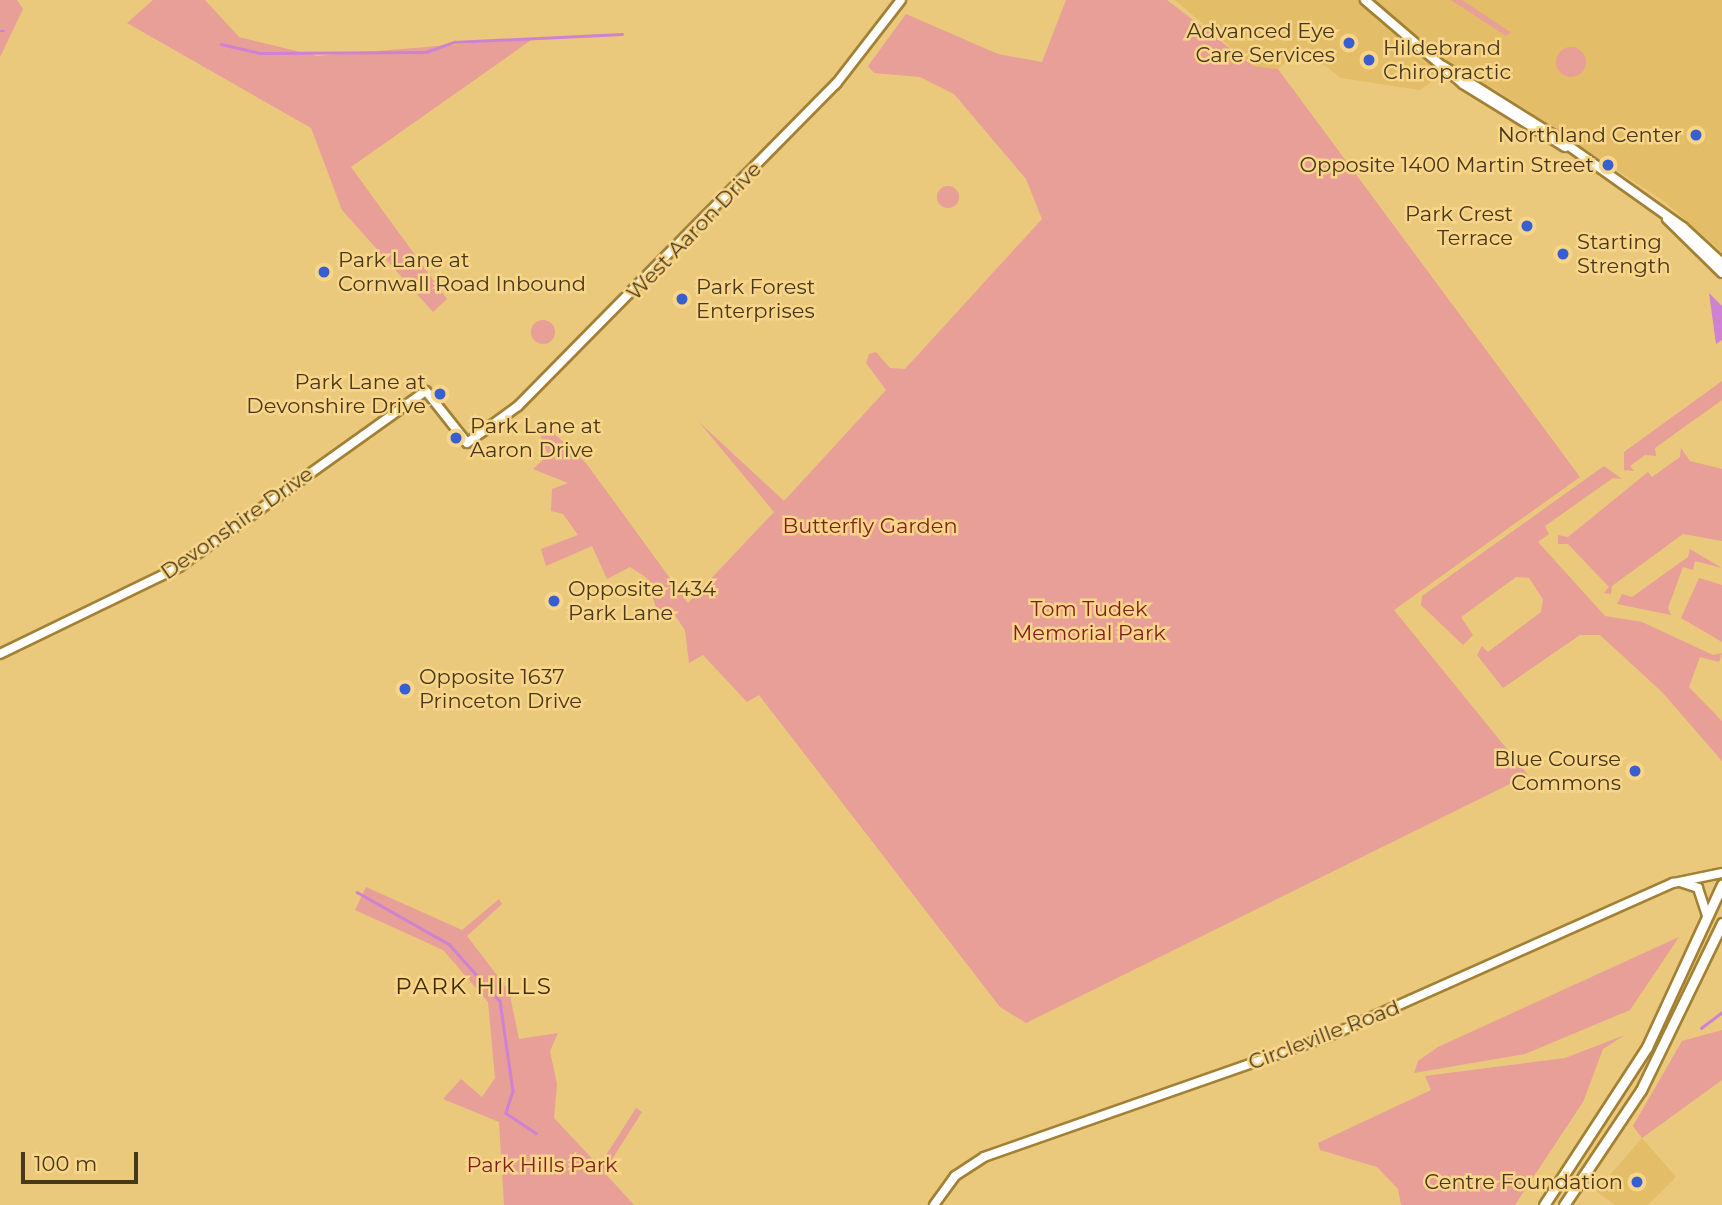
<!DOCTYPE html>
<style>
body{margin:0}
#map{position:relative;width:1722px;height:1205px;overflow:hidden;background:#eac87c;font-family:Montserrat,sans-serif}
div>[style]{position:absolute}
.built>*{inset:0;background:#e3bd68}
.green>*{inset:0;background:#e79f98}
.round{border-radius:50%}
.water>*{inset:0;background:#ce82d1}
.stream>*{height:2.5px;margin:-1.25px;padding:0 1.25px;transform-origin:1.25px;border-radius:1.25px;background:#ce82d1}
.roads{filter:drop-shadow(2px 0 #a28134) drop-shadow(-2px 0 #a28134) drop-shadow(0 2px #a28134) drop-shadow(0 -2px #a28134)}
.tertiary>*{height:8px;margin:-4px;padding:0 4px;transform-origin:4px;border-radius:4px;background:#fff}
.secondary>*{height:9px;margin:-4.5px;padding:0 4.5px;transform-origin:4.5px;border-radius:4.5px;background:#fff}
.dots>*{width:19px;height:19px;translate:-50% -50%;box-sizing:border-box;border:4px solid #f8d589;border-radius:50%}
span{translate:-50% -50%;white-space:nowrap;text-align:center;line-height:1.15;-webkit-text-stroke:5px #f8d589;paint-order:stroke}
.poi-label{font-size:21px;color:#473819}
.right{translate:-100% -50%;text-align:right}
.left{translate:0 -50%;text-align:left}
.street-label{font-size:21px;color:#473819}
.park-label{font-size:21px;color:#821e1e}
.neighbourhood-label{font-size:23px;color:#3e2d02;letter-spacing:2px}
.scale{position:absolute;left:21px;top:1152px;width:117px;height:32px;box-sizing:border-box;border:4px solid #473819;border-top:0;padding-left:9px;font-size:21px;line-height:24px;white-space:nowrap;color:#473819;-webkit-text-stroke:5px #f8d589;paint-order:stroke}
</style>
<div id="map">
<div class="built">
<i style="clip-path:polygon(1175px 0,1722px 0,1722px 252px,1665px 202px,1492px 87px,1482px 98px,1443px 74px,1420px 90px,1341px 78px,1302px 48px,1278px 69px,1253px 66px)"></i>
<i style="clip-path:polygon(1642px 1138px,1676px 1177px,1648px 1205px,1615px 1205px,1596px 1191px)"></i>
</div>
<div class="green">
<i style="clip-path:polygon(0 0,17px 0,23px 9px,0 57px)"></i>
<i style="clip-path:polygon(153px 0,205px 0,239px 37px,317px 56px,534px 38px,351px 167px,447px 299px,433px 312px,342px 210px,311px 128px,127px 23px)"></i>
<i style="clip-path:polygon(1066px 0,1167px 0,1253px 66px,1278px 69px,1580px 477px,1394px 610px,1528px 775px,1026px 1023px,1000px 1007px,759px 695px,747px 702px,703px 655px,689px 663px,685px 630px,676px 617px,656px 608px,647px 578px,630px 567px,607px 579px,592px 546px,546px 566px,541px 549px,578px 535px,563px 514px,551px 511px,552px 489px,568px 483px,533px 469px,548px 455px,539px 432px,545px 425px,586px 463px,688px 603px,774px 512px,699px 422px,784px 501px,886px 390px,866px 363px,869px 354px,876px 352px,890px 368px,905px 369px,1042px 219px,1026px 179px,954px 94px,920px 77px,874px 73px,868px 66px,906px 14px,998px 54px,1042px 62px)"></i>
<i style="clip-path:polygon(1451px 0,1462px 0,1510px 32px,1515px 28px,1506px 36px)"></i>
<i class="round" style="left:1556px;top:47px;width:30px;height:30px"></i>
<i class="round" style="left:937px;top:186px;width:22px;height:22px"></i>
<i class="round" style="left:531px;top:320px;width:24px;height:24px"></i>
<i style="clip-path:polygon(1722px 381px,1722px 400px,1655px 448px,1656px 456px,1645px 455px,1630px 466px,1634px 471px,1624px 470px,1624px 452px)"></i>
<i style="clip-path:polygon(1681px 448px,1690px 461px,1722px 469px,1722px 541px,1683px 534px,1612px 586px,1611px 594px,1604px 593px,1609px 587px,1568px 544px,1558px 544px,1558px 535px,1568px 537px,1648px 472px,1652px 477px,1680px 457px)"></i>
<i style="clip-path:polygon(1604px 466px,1622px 479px,1613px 478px,1545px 526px,1549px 534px,1538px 542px,1605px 616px,1642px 622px,1713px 655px,1722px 653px,1719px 662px,1700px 657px,1689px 687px,1722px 721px,1722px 761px,1662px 692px,1600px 635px,1580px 635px,1503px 688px,1477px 655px,1482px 646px,1488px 652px,1541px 612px,1543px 599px,1529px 578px,1516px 577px,1461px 617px,1473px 635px,1463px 645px,1421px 605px,1422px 596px)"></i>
<i style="clip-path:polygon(1690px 549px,1722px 568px,1695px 561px,1693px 570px,1683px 567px,1668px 608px,1671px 615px,1617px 604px,1622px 594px,1632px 597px,1688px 557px)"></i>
<i style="clip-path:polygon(1699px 578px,1722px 585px,1722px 642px,1681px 618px)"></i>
<i style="clip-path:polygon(366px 887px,462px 930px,499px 899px,502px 904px,467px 936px,509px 991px,519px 1039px,558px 1033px,550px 1051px,557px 1084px,554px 1118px,599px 1166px,636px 1108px,642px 1112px,604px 1172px,634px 1205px,504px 1205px,499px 1122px,443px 1099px,461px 1079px,482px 1097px,495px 1078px,488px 1002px,443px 950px,355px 910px)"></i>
<i style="clip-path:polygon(1679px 937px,1630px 1010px,1525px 1054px,1414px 1073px,1418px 1061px,1438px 1047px)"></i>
<i style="clip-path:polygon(1722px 1030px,1722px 1080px,1642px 1138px,1633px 1126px,1682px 1041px)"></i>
<i style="clip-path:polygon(1625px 1035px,1603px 1049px,1583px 1102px,1515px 1205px,1401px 1205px,1398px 1189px,1377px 1167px,1320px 1150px,1318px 1143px,1431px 1090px,1425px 1076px,1565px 1058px)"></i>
</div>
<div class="water">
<i style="clip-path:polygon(1709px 293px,1722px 306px,1722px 340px,1716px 344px)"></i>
</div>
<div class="stream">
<i style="left:0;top:31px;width:4px"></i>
<i style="left:221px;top:44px;width:39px;rotate:13deg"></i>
<i style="left:259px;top:53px;width:167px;rotate:-0.3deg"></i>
<i style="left:426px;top:52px;width:30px;rotate:-20deg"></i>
<i style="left:454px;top:42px;width:168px;rotate:-2.7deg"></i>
<i style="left:357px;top:892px;width:106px;rotate:29.5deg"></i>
<i style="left:449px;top:944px;width:76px;rotate:48.2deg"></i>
<i style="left:500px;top:1001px;width:91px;rotate:81.8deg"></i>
<i style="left:513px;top:1091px;width:23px;rotate:108deg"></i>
<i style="left:506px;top:1113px;width:36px;rotate:34deg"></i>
<i style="left:1701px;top:1028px;width:26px;rotate:-37deg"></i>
</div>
<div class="roads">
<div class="tertiary">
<i style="left:1365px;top:0;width:129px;rotate:40.6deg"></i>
<i style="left:1463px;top:84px;width:120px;rotate:31.7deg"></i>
<i style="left:1443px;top:66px;width:128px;rotate:32deg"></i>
<i style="left:1552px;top:134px;width:161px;rotate:35.4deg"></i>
<i style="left:1683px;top:227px;width:53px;rotate:42.7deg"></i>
<i style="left:1667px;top:219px;width:77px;rotate:44.5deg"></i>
<i style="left:0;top:654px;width:199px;rotate:-25.9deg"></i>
<i style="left:179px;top:567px;width:303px;rotate:-35.5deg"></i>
<i style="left:426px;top:391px;width:66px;rotate:51.7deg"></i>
<i style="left:467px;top:443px;width:63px;rotate:-36deg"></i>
<i style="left:518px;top:406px;width:453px;rotate:-45.4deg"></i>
<i style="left:836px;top:84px;width:106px;rotate:-52.3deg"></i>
<i style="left:1680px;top:882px;width:19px;rotate:18deg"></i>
<i style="left:1698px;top:888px;width:28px;rotate:72deg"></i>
<i style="left:934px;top:1205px;width:36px;rotate:-54deg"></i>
<i style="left:955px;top:1176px;width:35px;rotate:-33deg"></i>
<i style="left:984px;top:1157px;width:363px;rotate:-19.3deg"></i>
<i style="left:1327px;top:1037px;width:379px;rotate:-24deg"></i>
<i style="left:1673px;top:883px;width:50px;rotate:-11.5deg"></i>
</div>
<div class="secondary">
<i style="left:1544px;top:1205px;width:189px;rotate:-56.9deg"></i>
<i style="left:1647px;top:1047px;width:179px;rotate:-65.2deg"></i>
<i style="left:1564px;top:1205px;width:138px;rotate:-56.2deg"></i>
<i style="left:1641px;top:1090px;width:186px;rotate:-64.1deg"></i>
</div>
</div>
<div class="dots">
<i style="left:1349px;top:43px;background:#375fd0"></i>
<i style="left:1369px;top:60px;background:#375fd0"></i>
<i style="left:1696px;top:135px;background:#375fd0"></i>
<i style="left:1608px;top:165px;background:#375fd0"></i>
<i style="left:1527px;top:226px;background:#375fd0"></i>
<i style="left:1563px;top:254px;background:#375fd0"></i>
<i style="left:324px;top:272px;background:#375fd0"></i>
<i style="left:682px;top:299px;background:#375fd0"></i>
<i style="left:440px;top:394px;background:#375fd0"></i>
<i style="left:456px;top:438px;background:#375fd0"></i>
<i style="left:554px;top:601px;background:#375fd0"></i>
<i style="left:405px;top:689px;background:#375fd0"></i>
<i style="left:1635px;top:771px;background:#375fd0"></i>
<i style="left:1637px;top:1182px;background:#375fd0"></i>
</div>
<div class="poi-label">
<span class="right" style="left:1335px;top:43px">Advanced Eye<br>Care Services</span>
<span class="left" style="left:1383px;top:60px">Hildebrand<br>Chiropractic</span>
<span class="right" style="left:1682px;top:135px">Northland Center</span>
<span class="right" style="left:1594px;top:165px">Opposite 1400 Martin Street</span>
<span class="right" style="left:1513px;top:226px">Park Crest<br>Terrace</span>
<span class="left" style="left:1577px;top:254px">Starting<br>Strength</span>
<span class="left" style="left:338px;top:272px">Park Lane at<br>Cornwall Road Inbound</span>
<span class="left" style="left:696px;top:299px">Park Forest<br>Enterprises</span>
<span class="right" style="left:426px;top:394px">Park Lane at<br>Devonshire Drive</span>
<span class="left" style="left:470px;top:438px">Park Lane at<br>Aaron Drive</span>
<span class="left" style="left:568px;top:601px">Opposite 1434<br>Park Lane</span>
<span class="left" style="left:419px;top:689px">Opposite 1637<br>Princeton Drive</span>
<span class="right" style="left:1621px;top:771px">Blue Course<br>Commons</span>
<span class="right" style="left:1623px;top:1182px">Centre Foundation</span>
</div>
<div class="street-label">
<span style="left:694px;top:231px;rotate:-46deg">West Aaron Drive</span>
<span style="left:237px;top:523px;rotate:-35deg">Devonshire Drive</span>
<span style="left:1324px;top:1035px;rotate:-21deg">Circleville Road</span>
</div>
<div class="park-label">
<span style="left:870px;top:526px">Butterfly Garden</span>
<span style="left:1089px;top:621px">Tom Tudek<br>Memorial Park</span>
<span style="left:542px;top:1165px">Park Hills Park</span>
</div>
<div class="neighbourhood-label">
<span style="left:474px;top:986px">PARK HILLS</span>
</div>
<div class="scale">100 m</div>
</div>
